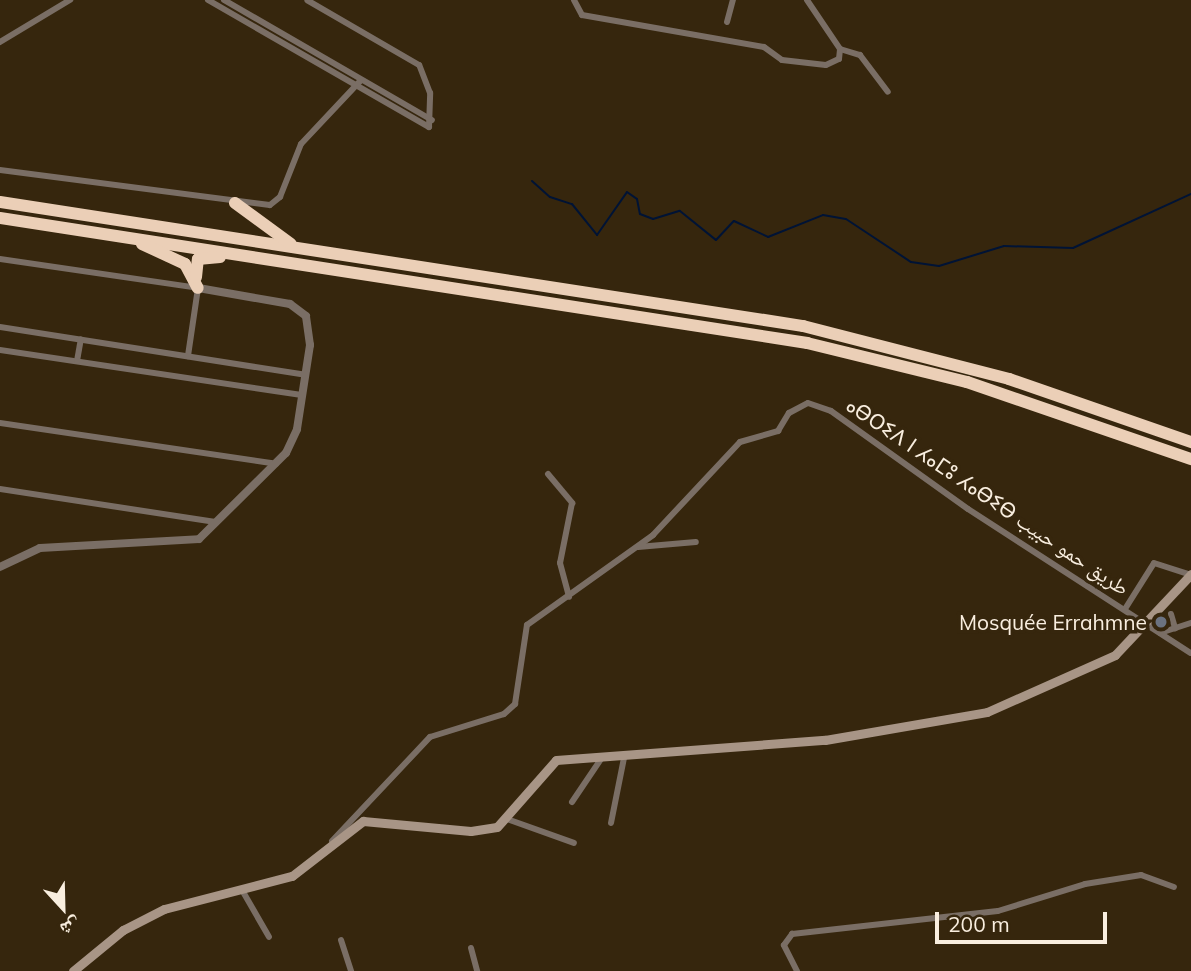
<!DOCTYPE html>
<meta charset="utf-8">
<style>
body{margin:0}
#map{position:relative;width:1191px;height:971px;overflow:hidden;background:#36260d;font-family:Mulish,"Noto Naskh Arabic","Noto Sans Tifinagh",sans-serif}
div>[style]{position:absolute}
.stream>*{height:2px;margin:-1px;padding:0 1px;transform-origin:1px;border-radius:1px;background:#001335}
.minor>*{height:6px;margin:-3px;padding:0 3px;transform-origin:3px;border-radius:3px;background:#7a6e65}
.tertiary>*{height:8px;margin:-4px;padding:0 4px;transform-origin:4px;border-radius:4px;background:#7a6e65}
.secondary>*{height:9px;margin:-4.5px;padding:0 4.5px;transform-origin:4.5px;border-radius:4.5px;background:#a89586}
.motorway>*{height:12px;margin:-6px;padding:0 6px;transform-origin:6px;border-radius:6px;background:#ebcfb7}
.dots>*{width:19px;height:19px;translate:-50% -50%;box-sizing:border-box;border:4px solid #36260d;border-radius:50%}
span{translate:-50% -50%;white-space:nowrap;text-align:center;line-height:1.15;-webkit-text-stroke:7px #36260d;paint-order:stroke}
.street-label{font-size:21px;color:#f9eedf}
.poi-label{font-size:21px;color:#f9eedf}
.right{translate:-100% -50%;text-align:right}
.north{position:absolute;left:28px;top:873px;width:70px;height:70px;-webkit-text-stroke:5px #36260d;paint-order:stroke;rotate:158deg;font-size:19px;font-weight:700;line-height:28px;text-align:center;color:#f9eedf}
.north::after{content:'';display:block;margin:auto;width:24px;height:32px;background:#f9eedf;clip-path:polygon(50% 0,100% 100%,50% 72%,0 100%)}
.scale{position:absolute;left:935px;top:912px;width:172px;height:32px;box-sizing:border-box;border:4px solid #f9eedf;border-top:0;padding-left:9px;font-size:21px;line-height:24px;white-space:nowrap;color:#f9eedf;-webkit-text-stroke:5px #36260d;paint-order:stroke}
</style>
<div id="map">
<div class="stream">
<i style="left:532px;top:181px;width:24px;rotate:42deg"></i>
<i style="left:550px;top:197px;width:23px;rotate:18deg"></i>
<i style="left:572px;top:204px;width:40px;rotate:51deg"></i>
<i style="left:597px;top:235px;width:52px;rotate:-55.1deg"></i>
<i style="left:627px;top:192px;width:12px;rotate:35deg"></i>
<i style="left:637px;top:199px;width:15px;rotate:79deg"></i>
<i style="left:640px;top:214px;width:14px;rotate:21deg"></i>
<i style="left:653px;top:219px;width:28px;rotate:-17deg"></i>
<i style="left:680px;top:211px;width:46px;rotate:38.9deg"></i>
<i style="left:716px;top:240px;width:26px;rotate:-47deg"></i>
<i style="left:734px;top:221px;width:38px;rotate:25deg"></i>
<i style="left:768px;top:237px;width:59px;rotate:-21.8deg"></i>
<i style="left:823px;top:215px;width:23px;rotate:10deg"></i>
<i style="left:846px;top:219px;width:78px;rotate:33.5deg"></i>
<i style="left:911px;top:262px;width:28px;rotate:8deg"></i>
<i style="left:939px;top:266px;width:68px;rotate:-17.1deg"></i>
<i style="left:1004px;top:246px;width:69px;rotate:1.7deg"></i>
<i style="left:1073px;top:248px;width:130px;rotate:-24.6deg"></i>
</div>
<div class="minor">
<i style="left:208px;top:0;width:255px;rotate:29.9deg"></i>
<i style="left:429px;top:127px;width:34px;rotate:-88deg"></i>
<i style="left:430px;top:93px;width:30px;rotate:-111deg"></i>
<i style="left:419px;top:65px;width:129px;rotate:-149.9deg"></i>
<i style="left:224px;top:0;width:240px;rotate:30deg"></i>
<i style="left:574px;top:0;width:17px;rotate:62deg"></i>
<i style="left:582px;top:15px;width:185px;rotate:10deg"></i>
<i style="left:764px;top:47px;width:22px;rotate:36deg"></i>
<i style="left:782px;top:60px;width:44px;rotate:6.5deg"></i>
<i style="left:826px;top:65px;width:14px;rotate:-25deg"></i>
<i style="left:839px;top:59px;width:10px;rotate:-84deg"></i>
<i style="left:807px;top:0;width:59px;rotate:56deg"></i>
<i style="left:840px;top:49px;width:21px;rotate:17deg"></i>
<i style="left:860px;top:55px;width:46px;rotate:52.9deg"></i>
<i style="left:727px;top:22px;width:23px;rotate:-75deg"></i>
<i style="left:0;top:42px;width:82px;rotate:-31deg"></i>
<i style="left:0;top:170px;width:272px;rotate:7.4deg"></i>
<i style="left:270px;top:205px;width:13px;rotate:-39deg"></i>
<i style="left:280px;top:197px;width:57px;rotate:-68.4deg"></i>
<i style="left:301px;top:144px;width:88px;rotate:-46.8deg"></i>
<i style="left:0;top:259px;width:200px;rotate:8.3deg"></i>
<i style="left:198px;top:288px;width:69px;rotate:98.4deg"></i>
<i style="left:0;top:327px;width:309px;rotate:8.9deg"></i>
<i style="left:0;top:350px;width:305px;rotate:8.5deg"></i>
<i style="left:77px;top:361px;width:22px;rotate:-80deg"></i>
<i style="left:0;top:423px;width:279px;rotate:8.4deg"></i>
<i style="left:548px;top:474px;width:38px;rotate:50deg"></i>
<i style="left:572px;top:503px;width:61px;rotate:101.3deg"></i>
<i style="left:560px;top:563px;width:35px;rotate:75deg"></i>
<i style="left:0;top:489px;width:218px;rotate:8.7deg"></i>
<i style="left:638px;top:547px;width:58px;rotate:-4.9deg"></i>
<i style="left:1125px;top:609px;width:54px;rotate:-57.8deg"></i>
<i style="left:1154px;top:563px;width:38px;rotate:18deg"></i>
<i style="left:1171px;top:614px;width:15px;rotate:74deg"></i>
<i style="left:1160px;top:633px;width:33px;rotate:-18deg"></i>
<i style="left:572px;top:802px;width:52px;rotate:-56deg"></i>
<i style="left:507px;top:819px;width:71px;rotate:19.7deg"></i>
<i style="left:611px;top:823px;width:66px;rotate:-78.7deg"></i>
<i style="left:332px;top:841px;width:143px;rotate:-46.7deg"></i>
<i style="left:430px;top:737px;width:77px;rotate:-17.3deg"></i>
<i style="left:504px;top:714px;width:15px;rotate:-42deg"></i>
<i style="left:515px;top:704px;width:80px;rotate:-81.4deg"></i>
<i style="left:527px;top:625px;width:155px;rotate:-35.5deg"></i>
<i style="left:653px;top:535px;width:127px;rotate:-46.9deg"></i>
<i style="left:740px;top:442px;width:40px;rotate:-16deg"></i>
<i style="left:778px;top:431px;width:21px;rotate:-59deg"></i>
<i style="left:789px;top:413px;width:21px;rotate:-28deg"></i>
<i style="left:808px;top:403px;width:24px;rotate:19deg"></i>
<i style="left:831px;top:411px;width:168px;rotate:35.6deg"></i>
<i style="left:968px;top:509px;width:265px;rotate:32.9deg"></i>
<i style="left:242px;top:890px;width:54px;rotate:60.1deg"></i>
<i style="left:341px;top:940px;width:33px;rotate:72deg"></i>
<i style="left:471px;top:948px;width:24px;rotate:75deg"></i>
<i style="left:797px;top:971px;width:29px;rotate:-117deg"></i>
<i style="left:784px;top:945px;width:14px;rotate:-54deg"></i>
<i style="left:792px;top:934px;width:207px;rotate:-6.4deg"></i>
<i style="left:998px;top:911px;width:91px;rotate:-17.2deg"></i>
<i style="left:1085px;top:884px;width:57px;rotate:-9.1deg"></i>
<i style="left:1141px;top:875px;width:35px;rotate:20deg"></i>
</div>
<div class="tertiary">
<i style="left:0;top:567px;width:44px;rotate:-25.4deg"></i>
<i style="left:40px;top:548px;width:159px;rotate:-3.2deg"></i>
<i style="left:199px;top:539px;width:122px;rotate:-44.7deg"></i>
<i style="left:286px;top:453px;width:26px;rotate:-65deg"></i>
<i style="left:297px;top:429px;width:85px;rotate:-81.2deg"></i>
<i style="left:310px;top:345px;width:29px;rotate:-98deg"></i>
<i style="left:306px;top:316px;width:20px;rotate:-143deg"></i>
<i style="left:290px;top:304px;width:93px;rotate:-170.1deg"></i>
</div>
<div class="secondary">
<i style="left:73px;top:971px;width:65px;rotate:-39.4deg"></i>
<i style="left:123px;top:930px;width:46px;rotate:-27.1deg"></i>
<i style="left:164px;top:909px;width:132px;rotate:-14.5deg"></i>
<i style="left:292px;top:876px;width:90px;rotate:-37.8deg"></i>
<i style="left:363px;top:821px;width:108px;rotate:5.3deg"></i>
<i style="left:471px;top:831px;width:26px;rotate:-9deg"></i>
<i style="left:497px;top:827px;width:89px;rotate:-48.6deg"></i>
<i style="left:556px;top:760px;width:270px;rotate:-4.3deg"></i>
<i style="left:825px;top:740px;width:164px;rotate:-9.8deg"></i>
<i style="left:987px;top:712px;width:140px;rotate:-24deg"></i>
<i style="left:1115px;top:655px;width:111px;rotate:-46.8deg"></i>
</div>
<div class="motorway">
<i style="left:0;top:202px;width:813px;rotate:8.78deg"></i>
<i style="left:803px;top:326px;width:213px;rotate:14.4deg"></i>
<i style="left:1009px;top:379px;width:193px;rotate:19.1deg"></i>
<i style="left:235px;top:203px;width:69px;rotate:36.2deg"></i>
<i style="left:0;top:218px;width:817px;rotate:8.8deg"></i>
<i style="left:807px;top:343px;width:165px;rotate:13.7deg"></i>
<i style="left:967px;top:382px;width:237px;rotate:19deg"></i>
<i style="left:142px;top:244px;width:47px;rotate:24.9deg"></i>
<i style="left:185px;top:264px;width:27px;rotate:62deg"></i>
<i style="left:196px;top:277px;width:18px;rotate:-84deg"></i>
<i style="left:198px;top:259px;width:22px;rotate:-5deg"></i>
</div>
<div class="dots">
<i style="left:1161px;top:622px;background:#6b7280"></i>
</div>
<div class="street-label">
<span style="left:988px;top:496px;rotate:34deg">ⴰⴱⵔⵉⴷ ⵏ ⵃⴰⵎⵓ ⵃⴰⴱⵉⴱ طريق حمو حبيب</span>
</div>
<div class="poi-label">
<span class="right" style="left:1147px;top:622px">Mosquée Errahmne</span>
</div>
<div class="north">ش</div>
<div class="scale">200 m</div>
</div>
